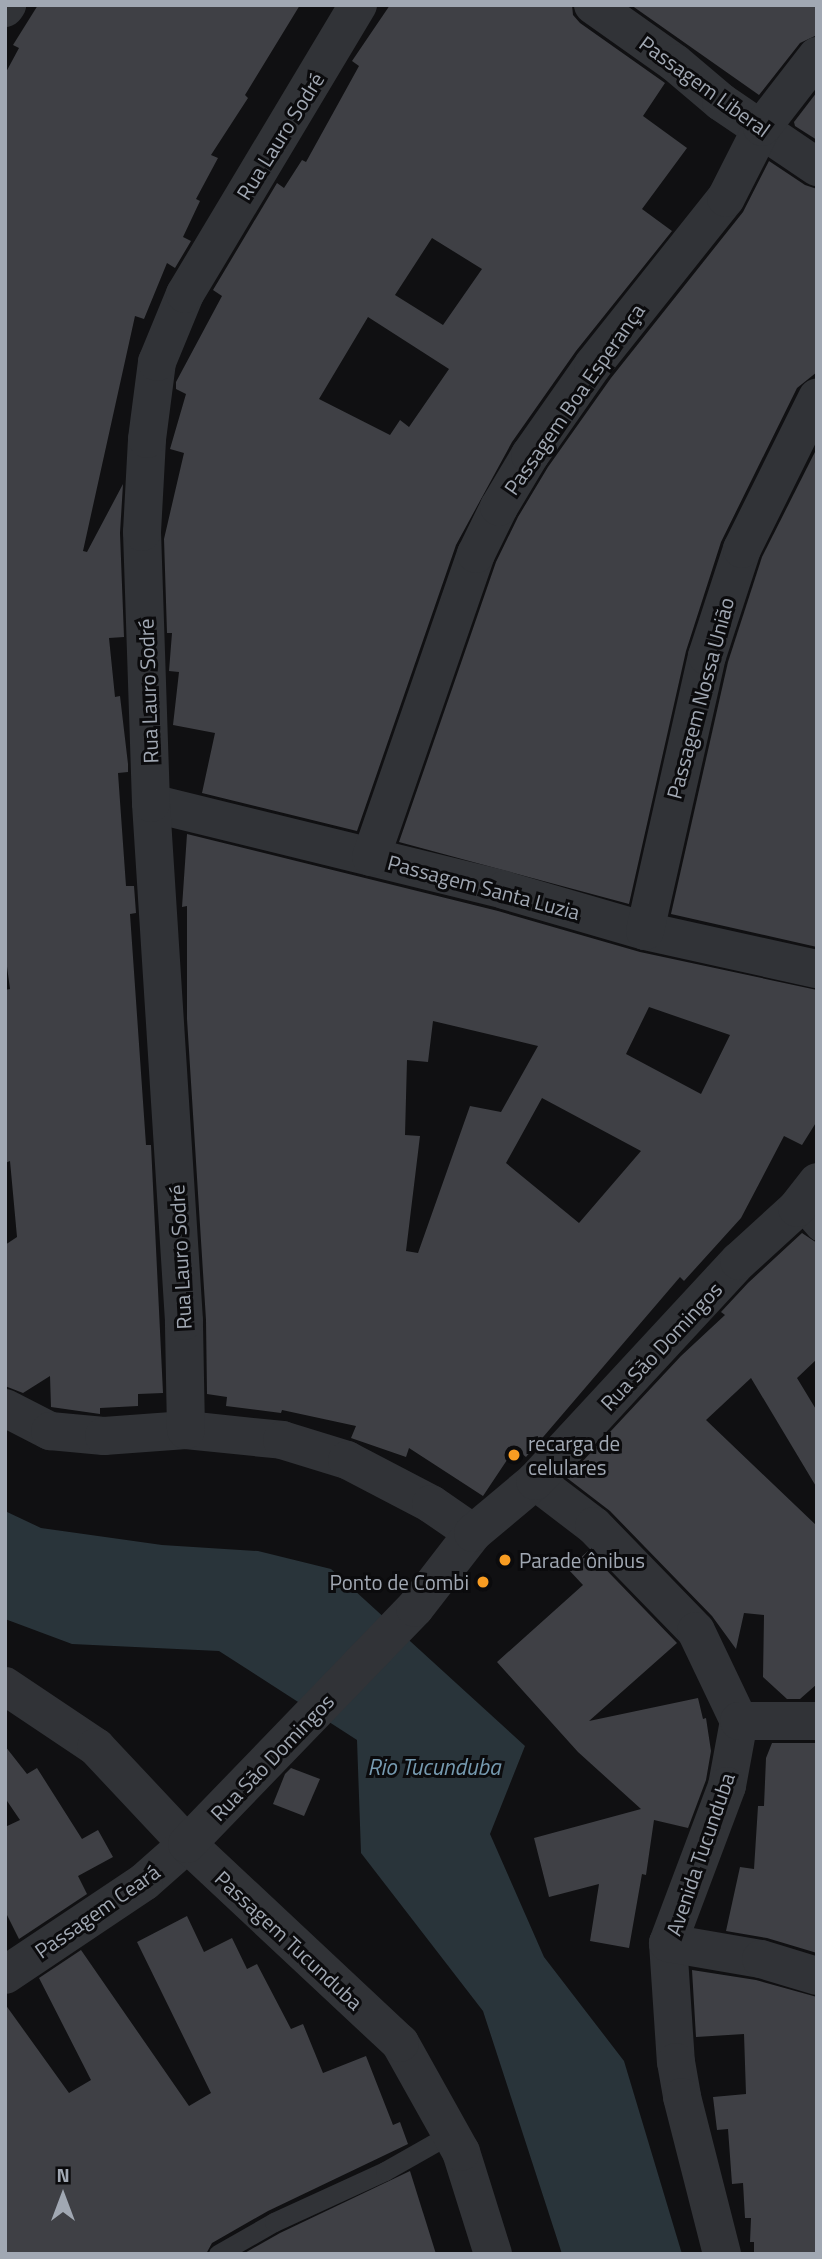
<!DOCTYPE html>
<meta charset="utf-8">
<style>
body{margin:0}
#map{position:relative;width:822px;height:2259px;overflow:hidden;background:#101012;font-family:"Titillium Web",sans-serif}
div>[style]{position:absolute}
.water>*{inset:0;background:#29343a}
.building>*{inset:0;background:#3f4045}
.service>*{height:19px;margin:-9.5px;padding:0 9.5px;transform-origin:9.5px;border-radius:9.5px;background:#313337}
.minor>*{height:38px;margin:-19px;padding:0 19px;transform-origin:19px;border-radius:19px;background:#313337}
.tertiary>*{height:38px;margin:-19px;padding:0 19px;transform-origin:19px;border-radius:19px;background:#313337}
.dots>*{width:19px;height:19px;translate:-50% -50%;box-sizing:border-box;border:4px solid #0b0b0d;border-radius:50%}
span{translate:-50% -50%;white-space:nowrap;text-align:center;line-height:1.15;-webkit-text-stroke:6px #0b0b0d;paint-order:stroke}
.street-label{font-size:21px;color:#a1a8b3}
.poi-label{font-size:21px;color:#a1a8b3}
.left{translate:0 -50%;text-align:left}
.right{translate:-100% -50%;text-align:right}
.water-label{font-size:23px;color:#769ab0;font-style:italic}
.frame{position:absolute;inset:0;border:7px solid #a1a8b3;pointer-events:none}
.north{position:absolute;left:28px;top:2161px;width:70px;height:70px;-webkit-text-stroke:5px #0b0b0d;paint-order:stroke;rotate:0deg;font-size:19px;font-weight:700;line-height:28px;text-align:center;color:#a1a8b3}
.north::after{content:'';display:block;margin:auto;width:24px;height:32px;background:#a1a8b3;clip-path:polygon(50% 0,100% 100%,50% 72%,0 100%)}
</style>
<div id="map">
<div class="water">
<i style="clip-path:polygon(5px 1511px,41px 1528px,162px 1545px,258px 1551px,331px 1569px,525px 1746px,490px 1834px,544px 1957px,624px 2061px,682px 2254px,562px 2254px,483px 2011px,361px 1853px,357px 1740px,219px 1651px,72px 1644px,5px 1619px)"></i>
</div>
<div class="building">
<i style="clip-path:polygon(38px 5px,300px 5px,245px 95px,248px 98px,211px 155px,218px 158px,196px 199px,200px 201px,183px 237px,191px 241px,175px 268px,167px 263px,144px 319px,135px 316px,83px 551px,87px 552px,123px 484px,120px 533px,124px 637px,109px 638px,115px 697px,120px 696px,128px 764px,128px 772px,118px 773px,126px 886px,134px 886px,136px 913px,130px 914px,146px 1145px,151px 1145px,163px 1393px,138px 1394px,138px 1406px,100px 1408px,100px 1414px,51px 1407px,50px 1376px,23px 1393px,5px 1386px,5px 1245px,17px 1237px,10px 1161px,5px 1163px,5px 990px,10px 989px,5px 952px,5px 74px,19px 48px,13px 45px)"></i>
<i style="clip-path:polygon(evenodd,390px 5px,572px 5px,573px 15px,580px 23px,665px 83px,643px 116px,687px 148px,642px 209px,672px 231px,576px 351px,512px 442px,456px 545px,357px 831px,202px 793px,215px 733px,173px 725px,179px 672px,169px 671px,172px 633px,167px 633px,164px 539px,184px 453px,170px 449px,186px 394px,176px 389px,176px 382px,222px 296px,213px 290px,277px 183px,284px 188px,302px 160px,306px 162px,359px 66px,352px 61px,390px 5px,432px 238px,482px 269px,443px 325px,395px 295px,432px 238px,390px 5px,368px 317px,449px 369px,409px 427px,400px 420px,390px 435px,319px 399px,368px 317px)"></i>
<i style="clip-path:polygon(631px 5px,817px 5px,817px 35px,800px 43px,759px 95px)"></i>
<i style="clip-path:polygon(817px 92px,817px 140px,795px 126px,794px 122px)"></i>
<i style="clip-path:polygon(769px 161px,805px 185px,817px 189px,817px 372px,797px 388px,721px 542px,686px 651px,629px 904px,399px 842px,496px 562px,518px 517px,548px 467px,611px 378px,743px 212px)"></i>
<i style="clip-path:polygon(817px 448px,817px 947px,671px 914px,728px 662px,762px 557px)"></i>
<i style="clip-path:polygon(evenodd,187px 834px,498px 911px,640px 952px,817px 990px,817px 1121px,802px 1145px,784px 1136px,741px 1218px,684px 1281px,680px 1277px,526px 1457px,515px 1448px,483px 1496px,409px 1448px,406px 1457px,351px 1438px,356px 1426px,282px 1410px,281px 1413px,226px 1406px,227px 1397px,207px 1394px,206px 1320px,187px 1019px,187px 906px,182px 907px,187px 834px,649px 1007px,730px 1035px,701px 1094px,626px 1054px,649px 1007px,187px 834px,433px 1021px,538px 1046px,501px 1112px,470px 1106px,418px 1253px,406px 1251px,420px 1136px,405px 1135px,407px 1060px,428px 1062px,433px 1021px,187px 834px,542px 1098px,641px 1151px,579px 1223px,506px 1163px,542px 1098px)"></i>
<i style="clip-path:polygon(802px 1233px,817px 1243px,817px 1359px,797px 1378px,817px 1411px,817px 1488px,751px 1378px,706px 1420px,817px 1526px,817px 1684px,800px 1699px,787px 1699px,763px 1677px,764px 1615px,744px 1613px,736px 1649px,712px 1616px,610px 1511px,567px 1478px,681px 1356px,725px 1315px,721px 1312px,748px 1283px)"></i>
<i style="clip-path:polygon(588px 1551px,677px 1643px,589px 1721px,698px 1698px,703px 1719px,706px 1718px,711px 1751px,706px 1780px,688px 1828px,654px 1820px,646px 1875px,642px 1874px,629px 1948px,590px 1941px,599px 1884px,549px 1897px,534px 1838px,641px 1809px,578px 1752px,497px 1662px,583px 1585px,568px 1569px)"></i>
<i style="clip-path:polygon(772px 1743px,817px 1743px,817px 1953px,767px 1938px,726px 1931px,740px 1867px,754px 1869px,758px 1806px,764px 1806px,766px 1758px)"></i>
<i style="clip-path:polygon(5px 1746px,27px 1774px,37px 1768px,82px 1839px,98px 1830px,113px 1857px,78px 1876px,87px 1894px,19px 1939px,5px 1911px,5px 1827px,20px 1820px,5px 1798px)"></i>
<i style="clip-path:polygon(291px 1768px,320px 1779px,304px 1816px,273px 1804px,285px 1774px)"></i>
<i style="clip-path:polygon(187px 1916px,204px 1952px,232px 1938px,247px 1969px,257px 1964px,291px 2029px,303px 2024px,323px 2073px,366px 2056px,393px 2125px,400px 2122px,408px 2144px,268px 2211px,212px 2243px,206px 2254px,5px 2254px,5px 2004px,69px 2093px,91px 2080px,39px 1978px,81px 1950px,189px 2106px,211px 2093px,137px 1942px)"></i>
<i style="clip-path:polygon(692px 1970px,756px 1980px,817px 1997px,817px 2254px,754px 2254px,754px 2242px,750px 2242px,751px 2218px,745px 2218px,743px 2183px,732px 2184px,728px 2129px,717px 2130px,713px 2097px,746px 2094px,744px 2034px,696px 2037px)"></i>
<i style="clip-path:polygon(410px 2171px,436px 2254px,243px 2254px,280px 2233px)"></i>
</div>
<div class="service">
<i style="left:797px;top:1208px;width:30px;rotate:49deg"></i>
<i style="left:218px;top:2254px;width:64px;rotate:-29.7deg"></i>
<i style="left:274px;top:2222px;width:122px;rotate:-24.7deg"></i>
<i style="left:385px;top:2171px;width:77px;rotate:-29.6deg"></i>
</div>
<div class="minor">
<i style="left:593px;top:5px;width:100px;rotate:35.3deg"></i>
<i style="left:675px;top:63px;width:60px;rotate:40.3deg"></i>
<i style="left:721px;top:102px;width:116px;rotate:34.1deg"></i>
<i style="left:5px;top:8px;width:4px;rotate:-56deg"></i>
<i style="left:151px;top:803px;width:364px;rotate:13.8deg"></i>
<i style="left:504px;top:890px;width:147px;rotate:16.2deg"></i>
<i style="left:645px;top:931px;width:176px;rotate:12.5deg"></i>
<i style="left:371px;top:857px;width:321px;rotate:-70.9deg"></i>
<i style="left:476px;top:554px;width:52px;rotate:-63.9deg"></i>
<i style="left:499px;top:507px;width:61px;rotate:-59.2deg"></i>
<i style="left:530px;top:455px;width:110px;rotate:-55deg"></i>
<i style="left:593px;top:365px;width:213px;rotate:-51.5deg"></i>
<i style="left:726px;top:198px;width:80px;rotate:-63.1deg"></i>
<i style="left:762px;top:127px;width:90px;rotate:-52.2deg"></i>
<i style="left:645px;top:931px;width:282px;rotate:-77.3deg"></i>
<i style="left:707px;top:656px;width:113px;rotate:-71.9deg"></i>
<i style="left:742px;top:549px;width:169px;rotate:-63.6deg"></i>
<i style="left:5px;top:1408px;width:51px;rotate:27.1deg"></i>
<i style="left:50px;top:1431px;width:54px;rotate:5.3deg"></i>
<i style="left:104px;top:1436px;width:82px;rotate:-4.2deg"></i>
<i style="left:186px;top:1430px;width:97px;rotate:5.9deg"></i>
<i style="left:282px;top:1440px;width:68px;rotate:17.1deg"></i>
<i style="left:347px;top:1460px;width:95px;rotate:27.6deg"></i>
<i style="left:431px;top:1504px;width:51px;rotate:34.6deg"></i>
<i style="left:186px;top:1430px;width:109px;rotate:-91.1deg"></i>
<i style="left:184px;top:1321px;width:519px;rotate:-93.65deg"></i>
<i style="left:151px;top:803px;width:271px;rotate:-91.9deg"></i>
<i style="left:142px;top:532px;width:93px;rotate:-86.9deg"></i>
<i style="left:147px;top:439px;width:78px;rotate:-82.6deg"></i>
<i style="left:157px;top:362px;width:74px;rotate:-67.6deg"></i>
<i style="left:185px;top:294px;width:337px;rotate:-59.1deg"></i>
<i style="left:535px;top:1481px;width:74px;rotate:37.3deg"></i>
<i style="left:594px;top:1526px;width:146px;rotate:45.8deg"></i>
<i style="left:696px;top:1631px;width:100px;rotate:64.5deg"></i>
<i style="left:739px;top:1721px;width:66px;rotate:100.5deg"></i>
<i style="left:727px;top:1786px;width:168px;rotate:110.6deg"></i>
<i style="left:668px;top:1943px;width:119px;rotate:86.2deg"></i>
<i style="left:676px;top:2062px;width:36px;rotate:80deg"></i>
<i style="left:682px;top:2097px;width:162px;rotate:75.7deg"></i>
<i style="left:5px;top:1686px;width:110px;rotate:33.8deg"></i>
<i style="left:96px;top:1747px;width:133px;rotate:46.8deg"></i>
<i style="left:187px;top:1844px;width:57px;rotate:138.5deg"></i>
<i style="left:144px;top:1882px;width:167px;rotate:146.2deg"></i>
<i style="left:739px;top:1721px;width:78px"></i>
<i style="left:668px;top:1943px;width:94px;rotate:9.8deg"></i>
<i style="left:761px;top:1959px;width:59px;rotate:16.9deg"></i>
</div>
<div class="tertiary">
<i style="left:493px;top:2254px;width:107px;rotate:-107.4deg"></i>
<i style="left:461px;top:2152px;width:125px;rotate:-119.2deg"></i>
<i style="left:400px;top:2043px;width:291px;rotate:-136.9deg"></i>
<i style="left:187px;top:1844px;width:328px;rotate:-46deg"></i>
<i style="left:415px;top:1608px;width:95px;rotate:-52.3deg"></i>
<i style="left:473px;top:1533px;width:81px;rotate:-40deg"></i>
<i style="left:535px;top:1481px;width:300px;rotate:-47.2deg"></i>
<i style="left:739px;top:1261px;width:79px;rotate:-42.4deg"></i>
<i style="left:797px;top:1208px;width:33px;rotate:-52deg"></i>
</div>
<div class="dots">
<i style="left:514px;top:1455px;background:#f89c22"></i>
<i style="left:505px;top:1560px;background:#f89c22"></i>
<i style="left:483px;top:1582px;background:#f89c22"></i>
</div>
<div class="street-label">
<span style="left:705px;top:86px;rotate:36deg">Passagem Liberal</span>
<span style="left:280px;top:136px;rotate:-58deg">Rua Lauro Sodré</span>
<span style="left:574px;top:399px;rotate:-55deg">Passagem Boa Esperança</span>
<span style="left:148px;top:691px;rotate:-92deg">Rua Lauro Sodré</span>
<span style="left:700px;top:698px;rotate:-75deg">Passagem Nossa União</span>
<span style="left:484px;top:887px;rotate:15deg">Passagem Santa Luzia</span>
<span style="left:180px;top:1257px;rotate:-93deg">Rua Lauro Sodré</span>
<span style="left:661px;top:1346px;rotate:-47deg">Rua São Domingos</span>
<span style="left:272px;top:1757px;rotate:-46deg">Rua São Domingos</span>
<span style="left:700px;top:1854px;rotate:-71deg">Avenida Tucunduba</span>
<span style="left:97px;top:1911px;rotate:-35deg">Passagem Ceará</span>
<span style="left:289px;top:1940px;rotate:43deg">Passagem Tucunduba</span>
</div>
<div class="poi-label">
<span class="left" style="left:528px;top:1455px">recarga de<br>celulares</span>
<span class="left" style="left:519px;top:1560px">Parade ônibus</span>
<span class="right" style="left:469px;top:1582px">Ponto de Combi</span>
</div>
<div class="water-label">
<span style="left:434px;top:1767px">Rio Tucunduba</span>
</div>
<div class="frame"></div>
<div class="north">N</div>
</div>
